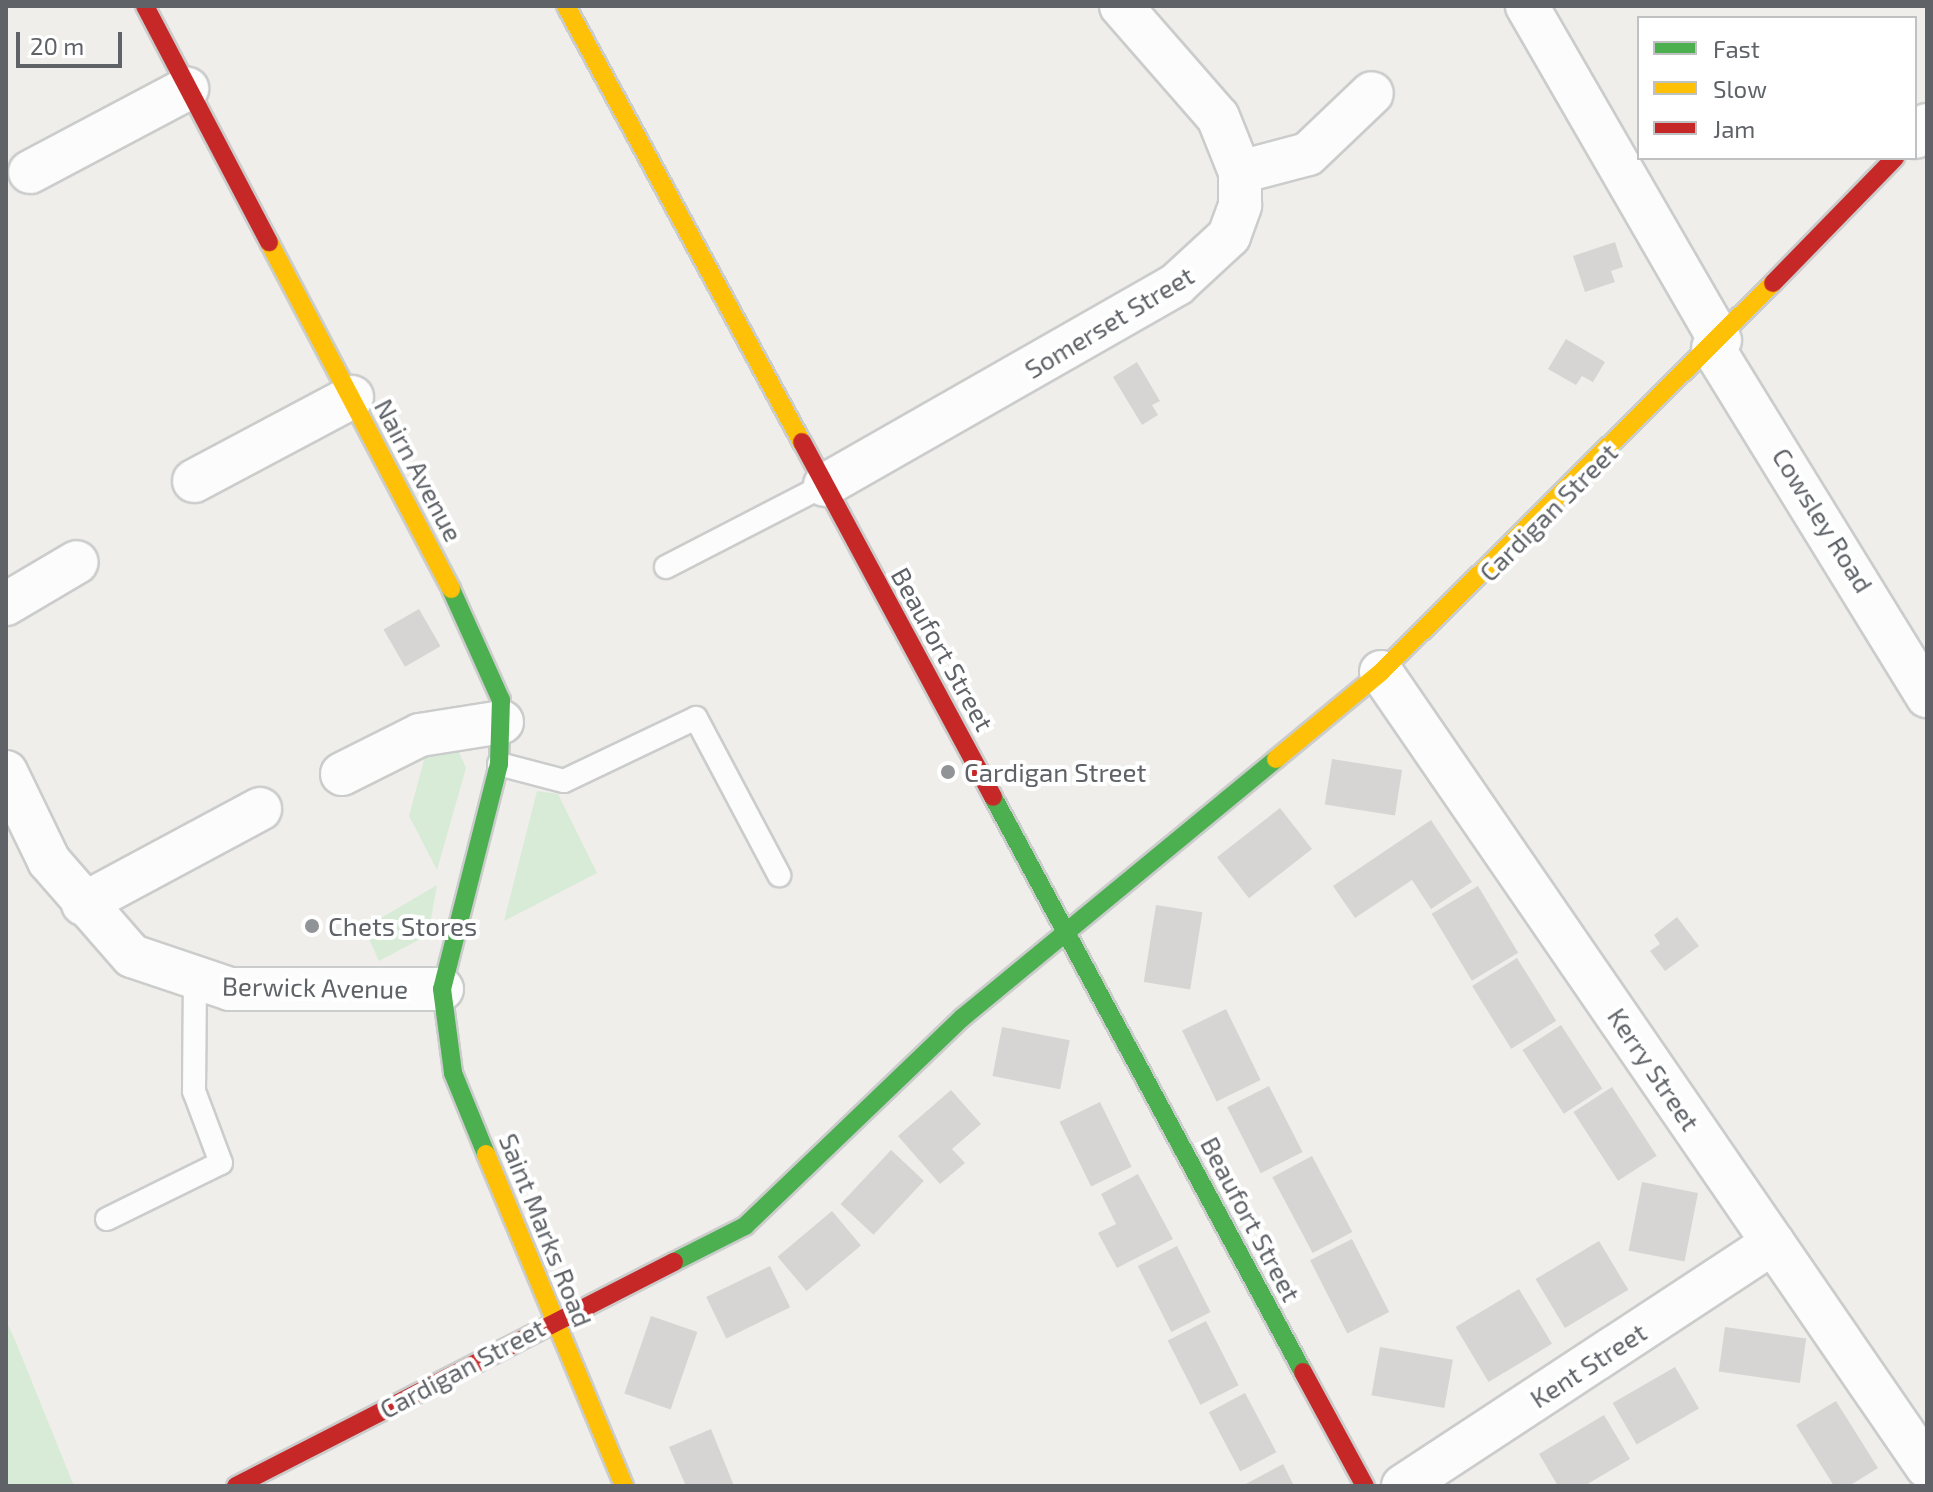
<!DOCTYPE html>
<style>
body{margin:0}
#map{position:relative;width:1933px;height:1492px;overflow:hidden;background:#efeeea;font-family:"Exo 2",sans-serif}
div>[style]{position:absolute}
.green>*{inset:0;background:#d8ebd6}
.building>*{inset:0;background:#d6d5d3;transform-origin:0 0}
.roads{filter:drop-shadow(2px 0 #cbcccc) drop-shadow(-2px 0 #cbcccc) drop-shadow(0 2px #cbcccc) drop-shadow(0 -2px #cbcccc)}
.lane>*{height:22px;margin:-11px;padding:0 11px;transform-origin:11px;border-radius:11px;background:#fdfcfc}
.street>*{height:42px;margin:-21px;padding:0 21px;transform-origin:21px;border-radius:21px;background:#fdfcfc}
.fast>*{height:18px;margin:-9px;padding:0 9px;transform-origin:9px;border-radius:9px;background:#4caf50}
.slow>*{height:18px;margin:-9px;padding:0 9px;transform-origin:9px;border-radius:9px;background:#ffc107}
.jam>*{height:18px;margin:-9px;padding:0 9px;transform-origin:9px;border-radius:9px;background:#c62828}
.dots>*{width:22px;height:22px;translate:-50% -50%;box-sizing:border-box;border:4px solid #fff;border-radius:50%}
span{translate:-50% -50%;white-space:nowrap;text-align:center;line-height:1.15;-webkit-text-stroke:8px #fff;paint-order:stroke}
.street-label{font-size:26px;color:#5f6368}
.poi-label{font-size:26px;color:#5f6368}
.left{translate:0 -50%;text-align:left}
.frame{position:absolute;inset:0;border:8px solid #5f6368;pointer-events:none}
.legend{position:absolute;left:1637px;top:16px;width:280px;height:144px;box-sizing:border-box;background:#fff;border:2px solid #bfc1c3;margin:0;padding:10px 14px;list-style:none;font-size:24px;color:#5f6368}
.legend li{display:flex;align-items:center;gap:16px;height:40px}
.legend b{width:40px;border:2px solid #bfc1c3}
.scale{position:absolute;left:16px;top:32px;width:106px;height:36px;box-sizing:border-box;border:4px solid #5f6368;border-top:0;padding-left:10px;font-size:24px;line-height:28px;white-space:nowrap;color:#5f6368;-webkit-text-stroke:6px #fff;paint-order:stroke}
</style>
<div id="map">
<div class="green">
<i style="clip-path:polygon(442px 747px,459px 752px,466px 768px,437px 870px,409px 816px,425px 756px)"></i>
<i style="clip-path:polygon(537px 791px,558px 794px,597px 873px,504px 921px)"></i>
<i style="clip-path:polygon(437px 885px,428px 935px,379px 961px,364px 928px)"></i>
<i style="clip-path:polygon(6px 1321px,15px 1340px,74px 1486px,6px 1486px)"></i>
</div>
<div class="building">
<i style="clip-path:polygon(1615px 242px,1623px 267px,1611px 271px,1615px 282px,1585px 292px,1573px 256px)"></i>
<i style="clip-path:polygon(1566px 339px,1605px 362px,1593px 382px,1582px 376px,1576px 385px,1548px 369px)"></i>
<i style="clip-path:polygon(1137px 362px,1160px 401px,1152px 405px,1158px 415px,1142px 425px,1113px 377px)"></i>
<i style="left:419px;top:609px;width:43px;height:41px;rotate:60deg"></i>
<i style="left:1332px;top:759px;width:71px;height:46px;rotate:9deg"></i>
<i style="left:1280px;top:808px;width:52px;height:80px;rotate:52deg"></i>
<i style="clip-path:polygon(1431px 820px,1472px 882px,1431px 909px,1412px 880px,1355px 918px,1333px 886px)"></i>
<i style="left:1478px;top:886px;width:78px;height:54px;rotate:59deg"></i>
<i style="left:1156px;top:905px;width:47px;height:78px;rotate:9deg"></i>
<i style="clip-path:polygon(1677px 917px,1699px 946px,1665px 971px,1650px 951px,1660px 944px,1654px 935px)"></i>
<i style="left:1517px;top:958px;width:74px;height:53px;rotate:58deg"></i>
<i style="left:1226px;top:1009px;width:79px;height:49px;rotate:64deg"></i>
<i style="left:1561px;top:1025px;width:76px;height:46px;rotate:57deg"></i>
<i style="left:1002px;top:1027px;width:69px;height:50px;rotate:11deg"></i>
<i style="left:1269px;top:1086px;width:74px;height:47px;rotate:63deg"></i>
<i style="left:1612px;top:1087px;width:82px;height:46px;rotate:57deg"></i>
<i style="clip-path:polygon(951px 1090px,981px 1124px,952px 1149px,965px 1163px,940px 1184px,898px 1136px)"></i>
<i style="left:1100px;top:1102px;width:72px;height:45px;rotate:64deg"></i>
<i style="left:891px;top:1150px;width:45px;height:74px;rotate:43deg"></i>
<i style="left:1312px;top:1156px;width:86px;height:45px;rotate:62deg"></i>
<i style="clip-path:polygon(1138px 1174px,1173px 1239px,1117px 1268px,1098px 1233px,1116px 1224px,1101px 1194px)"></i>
<i style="left:1642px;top:1182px;width:57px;height:70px;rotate:11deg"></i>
<i style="left:832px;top:1211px;width:45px;height:71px;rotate:50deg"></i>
<i style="left:1352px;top:1239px;width:82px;height:47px;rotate:63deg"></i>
<i style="left:1599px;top:1241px;width:57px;height:74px;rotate:59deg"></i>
<i style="left:1177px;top:1246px;width:74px;height:44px;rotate:63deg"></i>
<i style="left:770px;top:1266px;width:46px;height:71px;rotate:64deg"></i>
<i style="left:1519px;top:1289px;width:64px;height:74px;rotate:59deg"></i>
<i style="left:651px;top:1316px;width:49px;height:82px;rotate:19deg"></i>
<i style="left:1206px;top:1321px;width:72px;height:43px;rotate:63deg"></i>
<i style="left:1725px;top:1327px;width:82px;height:45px;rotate:8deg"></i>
<i style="left:1380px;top:1347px;width:74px;height:49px;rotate:10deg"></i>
<i style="left:1675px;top:1367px;width:48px;height:72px;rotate:60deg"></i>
<i style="left:1245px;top:1393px;width:67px;height:41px;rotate:62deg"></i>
<i style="clip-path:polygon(1836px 1401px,1878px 1468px,1849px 1486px,1834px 1486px,1796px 1425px)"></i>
<i style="clip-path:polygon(1604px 1415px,1630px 1459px,1584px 1486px,1558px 1486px,1539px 1454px)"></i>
<i style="clip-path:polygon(711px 1429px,734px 1486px,686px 1486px,669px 1447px)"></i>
<i style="clip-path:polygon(1283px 1464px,1294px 1486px,1242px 1486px)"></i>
</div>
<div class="roads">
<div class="lane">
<i style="left:666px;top:567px;width:179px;rotate:-27.3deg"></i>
<i style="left:499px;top:764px;width:67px;rotate:14.7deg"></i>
<i style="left:564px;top:781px;width:146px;rotate:-25.5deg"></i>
<i style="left:696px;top:718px;width:178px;rotate:62.1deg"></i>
<i style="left:107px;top:1219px;width:127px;rotate:-26.2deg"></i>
<i style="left:221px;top:1163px;width:77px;rotate:-110.6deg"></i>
<i style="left:194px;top:1091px;width:109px;rotate:-89.5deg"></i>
</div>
<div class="street">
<i style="left:1121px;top:6px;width:147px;rotate:48.9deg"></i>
<i style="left:1218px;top:117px;width:59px;rotate:68.2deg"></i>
<i style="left:1527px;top:6px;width:386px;rotate:60deg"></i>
<i style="left:1915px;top:137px;width:17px;rotate:-45deg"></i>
<i style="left:30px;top:172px;width:178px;rotate:-27.9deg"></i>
<i style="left:1713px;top:348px;width:409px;rotate:58.4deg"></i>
<i style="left:194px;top:481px;width:179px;rotate:-28deg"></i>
<i style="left:825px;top:485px;width:405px;rotate:-29.7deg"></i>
<i style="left:1177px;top:284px;width:71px;rotate:-42.7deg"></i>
<i style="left:1229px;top:236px;width:33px;rotate:-70deg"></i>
<i style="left:1240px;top:205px;width:33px;rotate:-90deg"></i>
<i style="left:1240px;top:172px;width:70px;rotate:-14.8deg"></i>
<i style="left:1308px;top:154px;width:88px;rotate:-43.6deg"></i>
<i style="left:6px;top:604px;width:82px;rotate:-30.6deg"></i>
<i style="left:1381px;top:672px;width:964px;rotate:55.52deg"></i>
<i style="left:6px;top:772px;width:99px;rotate:64.2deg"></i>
<i style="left:49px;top:861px;width:126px;rotate:48.9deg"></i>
<i style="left:132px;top:956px;width:103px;rotate:18.6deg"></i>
<i style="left:230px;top:989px;width:212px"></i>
<i style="left:342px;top:774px;width:87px;rotate:-26.6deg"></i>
<i style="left:420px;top:735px;width:83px;rotate:-9deg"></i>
<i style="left:83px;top:904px;width:201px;rotate:-28.2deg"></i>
<i style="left:1403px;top:1486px;width:443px;rotate:-33.3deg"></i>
</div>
<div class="fast">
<i style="left:451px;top:589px;width:122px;rotate:65.8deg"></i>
<i style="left:501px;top:700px;width:64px;rotate:91.8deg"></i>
<i style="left:499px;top:764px;width:232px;rotate:104.2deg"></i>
<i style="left:442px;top:989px;width:85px;rotate:82.5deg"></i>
<i style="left:453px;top:1073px;width:87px;rotate:67.8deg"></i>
<i style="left:993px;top:797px;width:653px;rotate:61.67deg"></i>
<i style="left:674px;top:1262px;width:80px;rotate:-26.9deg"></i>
<i style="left:745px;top:1226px;width:301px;rotate:-43.8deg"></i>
<i style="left:962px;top:1018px;width:407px;rotate:-39.5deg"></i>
</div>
<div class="slow">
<i style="left:566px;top:6px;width:496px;rotate:61.6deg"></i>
<i style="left:269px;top:242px;width:392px;rotate:62.3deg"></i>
<i style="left:1276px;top:759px;width:136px;rotate:-39.6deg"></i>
<i style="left:1381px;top:672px;width:552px;rotate:-44.78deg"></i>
<i style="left:486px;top:1154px;width:360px;rotate:67.4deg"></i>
</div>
<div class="jam">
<i style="left:145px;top:6px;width:267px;rotate:62.3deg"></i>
<i style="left:1773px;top:283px;width:175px;rotate:-45.7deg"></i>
<i style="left:802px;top:442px;width:403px;rotate:61.7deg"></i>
<i style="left:1303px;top:1372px;width:130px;rotate:61.5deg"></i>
<i style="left:236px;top:1486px;width:492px;rotate:-27.1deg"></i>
</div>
</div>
<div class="dots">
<i style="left:948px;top:772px;background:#919496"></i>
<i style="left:312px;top:926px;background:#919496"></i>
</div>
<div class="street-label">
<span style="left:1109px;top:322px;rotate:-31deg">Somerset Street</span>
<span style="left:419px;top:470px;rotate:62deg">Nairn Avenue</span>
<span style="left:1548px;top:512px;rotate:-45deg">Cardigan Street</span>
<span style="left:1823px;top:520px;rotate:58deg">Cowsley Road</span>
<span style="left:943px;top:649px;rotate:61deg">Beaufort Street</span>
<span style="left:315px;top:987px;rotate:1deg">Berwick Avenue</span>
<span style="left:1654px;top:1069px;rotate:56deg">Kerry Street</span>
<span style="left:1251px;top:1219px;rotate:62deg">Beaufort Street</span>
<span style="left:546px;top:1230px;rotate:68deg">Saint Marks Road</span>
<span style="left:1588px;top:1365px;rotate:-33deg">Kent Street</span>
<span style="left:462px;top:1368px;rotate:-28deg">Cardigan Street</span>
</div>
<div class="poi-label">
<span class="left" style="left:964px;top:772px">Cardigan Street</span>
<span class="left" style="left:328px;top:926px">Chets Stores</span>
</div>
<div class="frame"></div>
<ul class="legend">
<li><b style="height:10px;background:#4caf50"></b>Fast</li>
<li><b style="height:10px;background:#ffc107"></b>Slow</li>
<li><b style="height:10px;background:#c62828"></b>Jam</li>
</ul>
<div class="scale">20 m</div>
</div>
